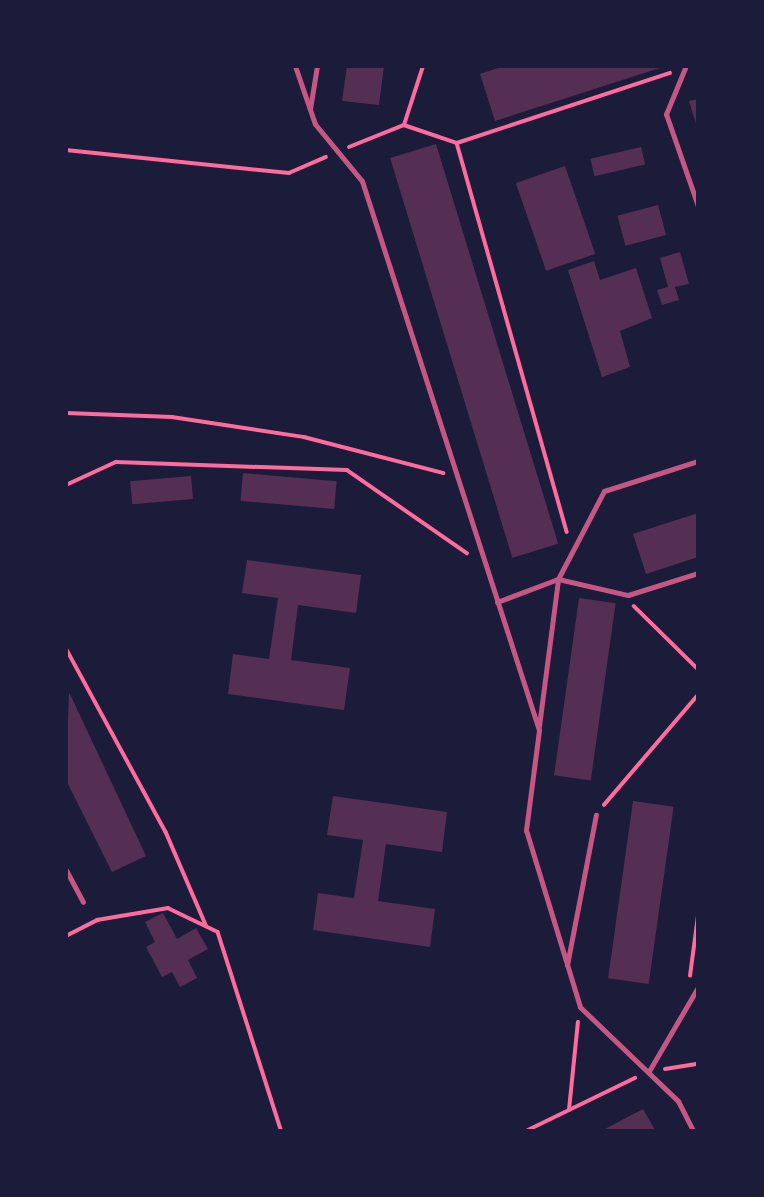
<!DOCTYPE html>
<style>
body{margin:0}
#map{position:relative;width:764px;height:1197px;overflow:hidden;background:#1b1b3a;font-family:"Alegreya Sans",sans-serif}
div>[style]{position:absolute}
.building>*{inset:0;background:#542f53;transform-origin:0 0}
.path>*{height:3.5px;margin:-1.75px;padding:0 1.75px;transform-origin:1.75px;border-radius:1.75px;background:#ff6b9d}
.service>*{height:5px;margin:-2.5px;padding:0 2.5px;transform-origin:2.5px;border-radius:2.5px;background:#c65784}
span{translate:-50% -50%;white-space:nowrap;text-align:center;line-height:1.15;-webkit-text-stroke:5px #1b1b3a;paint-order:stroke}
.frame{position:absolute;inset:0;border:68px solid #1b1b3a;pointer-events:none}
</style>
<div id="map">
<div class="building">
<i style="clip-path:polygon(347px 66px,384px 66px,379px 105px,342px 101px)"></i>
<i style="clip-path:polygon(504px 66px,663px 66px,663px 67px,495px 121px,480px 74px)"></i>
<i style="clip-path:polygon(698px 99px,698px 127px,697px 127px,689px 101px)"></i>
<i style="left:436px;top:144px;width:418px;height:48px;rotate:73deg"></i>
<i style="left:641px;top:147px;width:18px;height:52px;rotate:77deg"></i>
<i style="left:565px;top:166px;width:93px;height:52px;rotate:71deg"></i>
<i style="left:658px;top:205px;width:31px;height:42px;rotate:75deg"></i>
<i style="clip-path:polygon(680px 252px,689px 284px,675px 287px,679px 300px,662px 305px,657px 290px,668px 287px,660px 258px)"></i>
<i style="clip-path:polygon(594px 261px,600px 280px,636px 268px,652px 318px,620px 331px,630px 367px,602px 377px,568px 270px)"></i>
<i style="left:243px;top:473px;width:94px;height:28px;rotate:5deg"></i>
<i style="left:191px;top:476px;width:23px;height:61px;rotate:85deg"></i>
<i style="clip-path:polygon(698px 513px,698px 557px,646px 574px,633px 534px)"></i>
<i style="clip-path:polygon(247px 560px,361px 575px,356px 613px,298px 605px,291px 660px,350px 668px,344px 710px,228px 694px,233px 654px,269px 659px,278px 598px,242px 593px)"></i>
<i style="left:579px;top:598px;width:37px;height:179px;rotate:8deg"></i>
<i style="clip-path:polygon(69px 692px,146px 856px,112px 872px,66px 780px)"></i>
<i style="clip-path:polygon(333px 796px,447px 812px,442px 852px,386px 844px,378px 901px,435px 909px,430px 947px,313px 930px,318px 893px,354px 898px,363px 840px,327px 835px)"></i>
<i style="left:633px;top:801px;width:41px;height:179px;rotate:8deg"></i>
<i style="clip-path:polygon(163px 913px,177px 939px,196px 928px,208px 949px,188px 960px,197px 978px,180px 987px,172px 972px,162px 977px,146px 947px,155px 942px,145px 922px)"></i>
<i style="clip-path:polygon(643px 1109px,655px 1130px,603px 1130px)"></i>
</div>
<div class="path">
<i style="left:404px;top:125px;width:62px;rotate:-72.1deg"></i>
<i style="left:457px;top:143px;width:404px;rotate:74.2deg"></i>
<i style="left:349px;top:147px;width:59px;rotate:-21.8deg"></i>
<i style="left:404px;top:125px;width:56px;rotate:18.8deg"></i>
<i style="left:457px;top:143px;width:224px;rotate:-18.2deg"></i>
<i style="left:66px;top:150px;width:224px;rotate:5.9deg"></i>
<i style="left:289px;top:173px;width:40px;rotate:-23.4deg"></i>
<i style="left:66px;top:413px;width:106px;rotate:2.2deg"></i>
<i style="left:172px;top:417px;width:134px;rotate:8.6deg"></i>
<i style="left:304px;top:437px;width:144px;rotate:14.5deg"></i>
<i style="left:66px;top:485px;width:55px;rotate:-24.7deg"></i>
<i style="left:116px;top:462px;width:231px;rotate:2deg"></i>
<i style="left:347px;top:470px;width:146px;rotate:34.7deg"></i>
<i style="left:634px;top:606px;width:90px;rotate:44.5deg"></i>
<i style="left:66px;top:648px;width:209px;rotate:61.5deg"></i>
<i style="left:166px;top:832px;width:101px;rotate:66.7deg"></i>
<i style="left:604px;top:805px;width:145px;rotate:-49.5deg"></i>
<i style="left:66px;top:936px;width:35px;rotate:-27deg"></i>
<i style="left:97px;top:920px;width:72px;rotate:-9.6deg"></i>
<i style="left:168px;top:908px;width:55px;rotate:25.6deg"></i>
<i style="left:218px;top:932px;width:208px;rotate:72.3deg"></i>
<i style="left:690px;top:976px;width:61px;rotate:-82.4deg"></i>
<i style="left:665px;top:1069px;width:33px;rotate:-9deg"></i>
<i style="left:569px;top:1110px;width:88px;rotate:-84.2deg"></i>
<i style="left:528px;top:1130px;width:119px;rotate:-25.9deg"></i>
</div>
<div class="service">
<i style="left:295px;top:66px;width:61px;rotate:71deg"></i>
<i style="left:315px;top:124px;width:74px;rotate:50.5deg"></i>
<i style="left:362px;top:181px;width:577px;rotate:72.13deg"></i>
<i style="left:539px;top:730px;width:101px;rotate:97.4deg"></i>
<i style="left:526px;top:830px;width:185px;rotate:73deg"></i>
<i style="left:580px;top:1007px;width:136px;rotate:43.8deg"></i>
<i style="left:678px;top:1101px;width:33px;rotate:63deg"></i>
<i style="left:685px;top:68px;width:50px;rotate:112.4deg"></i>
<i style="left:666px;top:114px;width:97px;rotate:70.8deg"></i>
<i style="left:310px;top:109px;width:44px;rotate:-80.8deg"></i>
<i style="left:497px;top:602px;width:65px;rotate:-20.7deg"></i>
<i style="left:558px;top:579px;width:72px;rotate:12.9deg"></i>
<i style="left:628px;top:595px;width:73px;rotate:-17.4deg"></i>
<i style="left:539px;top:726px;width:148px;rotate:-82.6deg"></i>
<i style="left:558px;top:579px;width:99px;rotate:-62.4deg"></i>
<i style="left:604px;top:491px;width:99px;rotate:-17.7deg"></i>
<i style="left:66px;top:870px;width:36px;rotate:62deg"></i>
<i style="left:567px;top:965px;width:153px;rotate:-79.1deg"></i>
<i style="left:649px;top:1071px;width:97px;rotate:-59.7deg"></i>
</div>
<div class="frame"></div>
</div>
